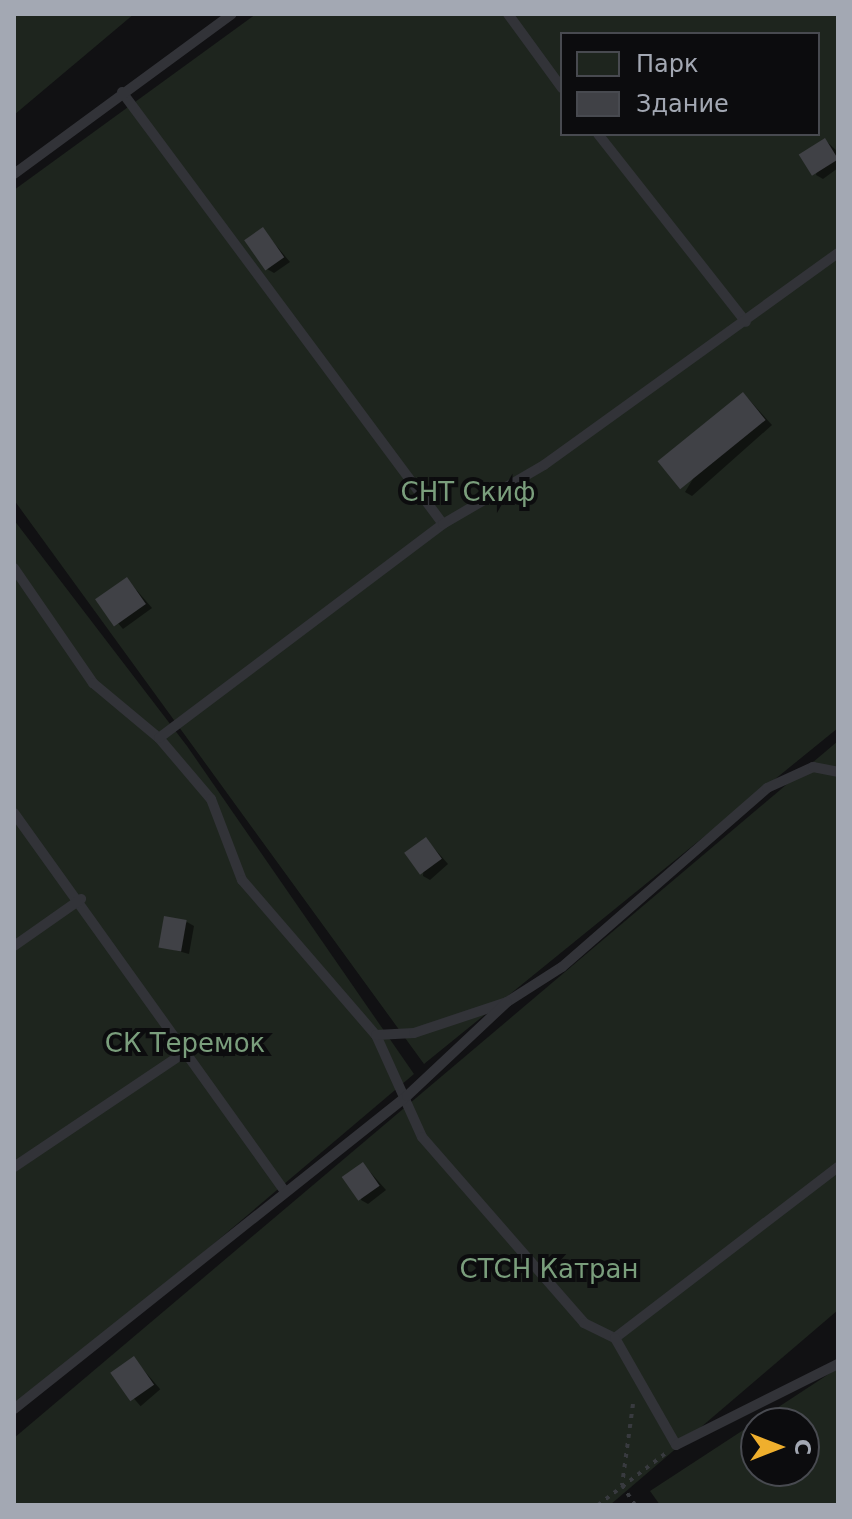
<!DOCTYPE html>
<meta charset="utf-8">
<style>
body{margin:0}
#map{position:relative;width:852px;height:1519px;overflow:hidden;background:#111113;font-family:"DejaVu Sans",sans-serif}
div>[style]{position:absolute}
.green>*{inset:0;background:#1e251e}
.shadow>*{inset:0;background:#0007;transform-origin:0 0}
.building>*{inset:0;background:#404146;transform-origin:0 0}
.path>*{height:4px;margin-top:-2px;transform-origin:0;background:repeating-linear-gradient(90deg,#383a3f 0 4px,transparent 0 10px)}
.lane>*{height:10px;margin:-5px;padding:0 5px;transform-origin:5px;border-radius:5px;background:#323338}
span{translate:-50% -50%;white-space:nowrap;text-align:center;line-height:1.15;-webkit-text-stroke:8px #0c0c0e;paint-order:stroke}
.park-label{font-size:26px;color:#7a9e7c}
.frame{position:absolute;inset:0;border:16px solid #a3a8b3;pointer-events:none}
.legend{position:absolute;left:560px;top:32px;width:260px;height:104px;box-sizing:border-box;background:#0c0c0e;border:2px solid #484a50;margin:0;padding:10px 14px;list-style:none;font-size:24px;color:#a3a8b3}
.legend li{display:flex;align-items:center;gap:16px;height:40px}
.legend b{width:40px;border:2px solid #484a50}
.north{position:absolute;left:740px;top:1407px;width:80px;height:80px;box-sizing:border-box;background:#0c0c0e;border:2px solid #484a50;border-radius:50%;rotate:90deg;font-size:22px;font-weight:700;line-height:32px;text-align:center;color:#a3a8b3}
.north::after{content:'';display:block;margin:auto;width:28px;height:36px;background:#efaf2d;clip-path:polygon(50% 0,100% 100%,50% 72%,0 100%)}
</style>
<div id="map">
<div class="green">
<i style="clip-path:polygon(14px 14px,134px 14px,14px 115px)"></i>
<i style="clip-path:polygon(evenodd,256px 14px,838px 14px,838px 728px,424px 1064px,14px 500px,14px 190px,256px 14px,562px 34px,818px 34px,818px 134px,562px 134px,562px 34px)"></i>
<i style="clip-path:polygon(14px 520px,187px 746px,414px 1074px,14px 1413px)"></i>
<i style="clip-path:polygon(838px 741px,838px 1310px,610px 1505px,14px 1505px,14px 1438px)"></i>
<i style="clip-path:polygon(evenodd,838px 1368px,838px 1505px,660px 1505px,650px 1491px,838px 1368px,756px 1423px,804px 1423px,804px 1471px,756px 1471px,756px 1423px)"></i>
</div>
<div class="shadow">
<i style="clip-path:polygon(825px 140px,838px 152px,838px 168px,823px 179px,816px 175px)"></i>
<i style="clip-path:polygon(263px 230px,290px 262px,274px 273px,267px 269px)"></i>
<i style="clip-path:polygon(744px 394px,772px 425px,692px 496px,685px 492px)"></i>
<i style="clip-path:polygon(127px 579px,152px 608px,123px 629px,98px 600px)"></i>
<i style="clip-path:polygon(426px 839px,448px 864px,430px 880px,423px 876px)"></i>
<i style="clip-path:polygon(187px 922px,194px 926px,189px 954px,160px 946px)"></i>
<i style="clip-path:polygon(363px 1164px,386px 1190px,368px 1204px,361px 1200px)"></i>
<i style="left:134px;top:1359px;width:40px;height:26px;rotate:49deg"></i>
</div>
<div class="building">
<i style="left:825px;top:138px;width:25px;height:31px;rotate:58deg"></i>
<i style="left:263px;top:227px;width:37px;height:23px;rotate:55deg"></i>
<i style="left:743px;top:392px;width:36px;height:110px;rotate:51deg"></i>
<i style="left:127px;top:577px;width:33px;height:39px;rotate:55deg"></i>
<i style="left:426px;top:837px;width:27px;height:27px;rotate:54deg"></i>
<i style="left:164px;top:916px;width:23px;height:32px;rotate:10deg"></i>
<i style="left:363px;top:1162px;width:29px;height:26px;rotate:55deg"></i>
<i style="left:134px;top:1356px;width:35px;height:29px;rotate:55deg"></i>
</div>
<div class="path">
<i style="left:633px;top:1404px;width:82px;rotate:97.7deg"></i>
<i style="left:622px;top:1485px;width:24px;rotate:57deg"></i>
<i style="left:598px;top:1505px;width:86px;rotate:-37.4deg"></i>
</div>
<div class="lane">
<i style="left:508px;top:14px;width:92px;rotate:53.9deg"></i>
<i style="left:122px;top:92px;width:538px;rotate:53.39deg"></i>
<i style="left:598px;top:134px;width:239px;rotate:51.8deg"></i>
<i style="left:14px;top:174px;width:270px;rotate:-36.3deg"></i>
<i style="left:14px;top:568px;width:140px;rotate:55.5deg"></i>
<i style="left:93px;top:683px;width:86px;rotate:39.8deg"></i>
<i style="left:159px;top:738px;width:80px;rotate:49.6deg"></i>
<i style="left:211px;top:799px;width:87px;rotate:69.1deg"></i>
<i style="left:242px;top:880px;width:205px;rotate:49.2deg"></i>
<i style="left:376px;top:1035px;width:112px;rotate:65.7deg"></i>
<i style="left:422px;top:1137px;width:247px;rotate:48.9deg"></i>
<i style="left:584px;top:1323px;width:34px;rotate:26deg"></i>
<i style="left:615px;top:1338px;width:281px;rotate:-37.5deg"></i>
<i style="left:159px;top:738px;width:356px;rotate:-37deg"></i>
<i style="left:443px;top:524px;width:117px;rotate:-30.3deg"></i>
<i style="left:544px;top:465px;width:362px;rotate:-35.8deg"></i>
<i style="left:14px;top:813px;width:465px;rotate:54.4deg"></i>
<i style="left:14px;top:946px;width:82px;rotate:-35deg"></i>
<i style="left:376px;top:1035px;width:38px;rotate:-3deg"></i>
<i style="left:414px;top:1033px;width:98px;rotate:-18.4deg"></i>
<i style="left:507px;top:1002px;width:65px;rotate:-32.5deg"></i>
<i style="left:562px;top:967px;width:272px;rotate:-41.1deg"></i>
<i style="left:767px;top:788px;width:51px;rotate:-24.5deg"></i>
<i style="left:813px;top:767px;width:25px;rotate:11deg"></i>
<i style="left:14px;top:1167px;width:210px;rotate:-33.9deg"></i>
<i style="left:615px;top:1338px;width:123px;rotate:60.3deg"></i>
<i style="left:676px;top:1445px;width:181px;rotate:-26.6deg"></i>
<i style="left:14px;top:1409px;width:502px;rotate:-38.54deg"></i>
<i style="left:407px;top:1096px;width:137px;rotate:-43.2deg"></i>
</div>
<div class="park-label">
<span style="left:468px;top:493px">СНТ Скиф</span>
<span style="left:185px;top:1044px">СК Теремок</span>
<span style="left:549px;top:1270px">СТСН Катран</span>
</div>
<div class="frame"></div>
<ul class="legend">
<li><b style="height:22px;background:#1e251e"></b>Парк</li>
<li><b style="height:22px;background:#404146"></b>Здание</li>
</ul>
<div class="north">С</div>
</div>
